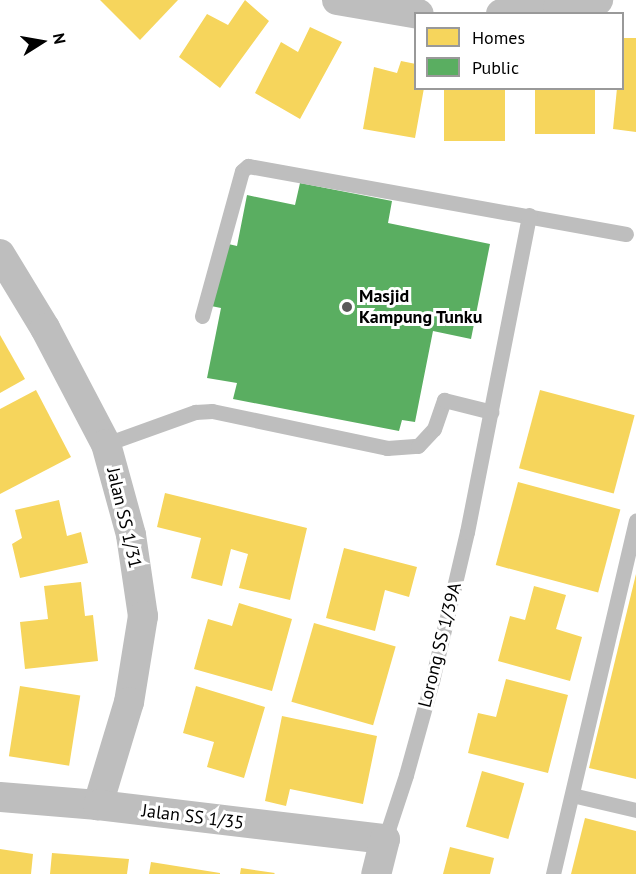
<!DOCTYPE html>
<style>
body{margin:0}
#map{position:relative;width:636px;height:874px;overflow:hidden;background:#fff;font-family:"PT Sans",sans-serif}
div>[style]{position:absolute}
.homes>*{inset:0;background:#f6d55c;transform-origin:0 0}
.public>*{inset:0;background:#5aae61}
.lane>*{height:15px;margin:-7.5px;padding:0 7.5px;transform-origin:7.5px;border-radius:7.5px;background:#bebebe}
.street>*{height:30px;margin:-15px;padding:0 15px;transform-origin:15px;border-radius:15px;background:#bebebe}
.dots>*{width:16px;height:16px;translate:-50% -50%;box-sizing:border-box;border:3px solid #fff;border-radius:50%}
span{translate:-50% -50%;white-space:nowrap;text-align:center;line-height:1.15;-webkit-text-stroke:6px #fff;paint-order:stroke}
.poi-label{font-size:18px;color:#000;font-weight:700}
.left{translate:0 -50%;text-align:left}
.street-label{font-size:18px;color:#000}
.legend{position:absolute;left:414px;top:12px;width:210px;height:78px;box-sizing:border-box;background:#fff;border:2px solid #999;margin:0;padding:8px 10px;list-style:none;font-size:18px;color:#000}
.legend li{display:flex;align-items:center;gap:12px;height:30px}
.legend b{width:30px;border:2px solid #999}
.north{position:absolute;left:12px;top:12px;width:60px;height:60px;-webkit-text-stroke:4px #fff;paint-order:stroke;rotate:79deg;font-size:16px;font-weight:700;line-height:24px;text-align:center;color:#000}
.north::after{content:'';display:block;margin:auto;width:21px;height:27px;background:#000;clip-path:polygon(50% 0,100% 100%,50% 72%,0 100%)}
</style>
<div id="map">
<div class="homes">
<i style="clip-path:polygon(100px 0,178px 0,140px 40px)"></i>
<i style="clip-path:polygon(245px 0,269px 21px,220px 88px,179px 57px,207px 14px,228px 25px)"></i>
<i style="clip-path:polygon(310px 27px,342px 42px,300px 119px,255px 93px,281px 42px,298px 52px)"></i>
<i style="clip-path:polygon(622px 38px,636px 38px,636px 132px,613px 129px,617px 88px,622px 88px)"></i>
<i style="clip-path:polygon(401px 61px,416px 64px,416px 88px,424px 88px,415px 138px,363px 129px,374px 67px,397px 73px)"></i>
<i style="left:444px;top:88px;width:61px;height:53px"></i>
<i style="left:535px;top:88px;width:60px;height:46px"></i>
<i style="clip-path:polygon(0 335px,25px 379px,0 393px)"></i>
<i style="clip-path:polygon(36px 390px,71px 457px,0 494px,0 409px)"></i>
<i style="left:540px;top:390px;width:98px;height:81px;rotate:15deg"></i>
<i style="left:518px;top:482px;width:106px;height:86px;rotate:15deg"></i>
<i style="clip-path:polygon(165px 493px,307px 528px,290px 600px,239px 588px,248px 554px,231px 549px,222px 586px,191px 578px,201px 538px,157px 527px)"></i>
<i style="clip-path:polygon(59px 500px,67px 536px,81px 532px,88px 563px,20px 578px,12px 544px,22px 538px,15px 510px)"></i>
<i style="clip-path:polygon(344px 548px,417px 567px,409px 597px,385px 590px,375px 631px,326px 618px)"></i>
<i style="clip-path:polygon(636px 574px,636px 779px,589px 768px)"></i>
<i style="clip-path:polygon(81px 582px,85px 616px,93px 615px,98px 661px,25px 669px,20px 622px,48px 619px,44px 586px)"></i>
<i style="clip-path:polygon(534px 586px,566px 595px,556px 629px,582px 637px,570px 681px,498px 661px,510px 616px,525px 620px)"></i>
<i style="clip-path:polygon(239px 603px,292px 619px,272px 691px,194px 669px,208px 619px,232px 626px)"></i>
<i style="left:314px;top:623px;width:85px;height:82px;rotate:16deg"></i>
<i style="clip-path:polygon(506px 679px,568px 695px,548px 773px,468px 753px,478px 713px,496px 717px)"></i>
<i style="left:20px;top:686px;width:61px;height:71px;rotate:9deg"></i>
<i style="clip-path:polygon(196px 686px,265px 707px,244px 778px,207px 767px,214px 742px,183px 733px)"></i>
<i style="clip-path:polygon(282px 716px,377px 736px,363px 804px,290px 789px,286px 806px,265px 801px)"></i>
<i style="left:482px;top:771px;width:44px;height:58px;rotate:16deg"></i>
<i style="clip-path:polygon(585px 818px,636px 831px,636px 874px,571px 874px)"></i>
<i style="clip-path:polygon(450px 847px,494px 858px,490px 874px,443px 874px)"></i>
<i style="clip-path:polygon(0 849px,33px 854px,31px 874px,0 874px)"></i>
<i style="clip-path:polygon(52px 853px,129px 859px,127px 874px,50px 874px)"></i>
<i style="clip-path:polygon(151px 862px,220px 873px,220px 874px,149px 874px)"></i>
<i style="clip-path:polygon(241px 868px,275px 873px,274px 874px,240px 874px)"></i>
</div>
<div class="public">
<i style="clip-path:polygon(300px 183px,392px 201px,388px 223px,490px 244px,471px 339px,433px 331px,415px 422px,402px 420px,399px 431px,233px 399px,237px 383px,207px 378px,221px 308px,211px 306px,224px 243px,237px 246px,247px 195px,295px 205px)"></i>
</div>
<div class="lane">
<i style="left:202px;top:316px;width:150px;rotate:-74.6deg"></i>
<i style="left:242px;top:171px;width:8px;rotate:-40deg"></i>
<i style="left:248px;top:166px;width:384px;rotate:10.2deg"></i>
<i style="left:106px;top:444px;width:95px;rotate:-19.8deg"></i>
<i style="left:195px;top:412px;width:17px;rotate:-3deg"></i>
<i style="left:212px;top:411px;width:179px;rotate:11.9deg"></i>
<i style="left:387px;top:448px;width:31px;rotate:-4deg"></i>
<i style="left:418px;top:446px;width:23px;rotate:-47deg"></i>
<i style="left:434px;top:429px;width:31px;rotate:-71deg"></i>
<i style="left:444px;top:400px;width:49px;rotate:14deg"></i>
<i style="left:572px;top:795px;width:66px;rotate:13.2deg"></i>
<i style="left:385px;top:839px;width:67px;rotate:-71.8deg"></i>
<i style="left:406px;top:775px;width:98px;rotate:-74.5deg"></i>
<i style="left:432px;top:681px;width:153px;rotate:-76.8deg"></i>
<i style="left:467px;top:532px;width:323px;rotate:-78.9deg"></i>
<i style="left:553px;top:874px;width:363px;rotate:-76.8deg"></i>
</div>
<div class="street">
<i style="left:337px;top:0;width:83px;rotate:9.7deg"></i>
<i style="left:501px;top:14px;width:57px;rotate:-6deg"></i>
<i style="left:558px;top:8px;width:41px;rotate:-11.3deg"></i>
<i style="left:0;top:254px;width:87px;rotate:58.7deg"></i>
<i style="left:45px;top:328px;width:131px;rotate:62.3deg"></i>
<i style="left:106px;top:444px;width:94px;rotate:74.6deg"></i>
<i style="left:131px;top:535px;width:82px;rotate:81.6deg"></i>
<i style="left:143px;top:616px;width:87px;rotate:99.2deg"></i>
<i style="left:129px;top:702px;width:108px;rotate:106.8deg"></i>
<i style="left:0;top:797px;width:98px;rotate:4.7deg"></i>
<i style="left:98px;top:805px;width:289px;rotate:6.8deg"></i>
<i style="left:385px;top:839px;width:36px;rotate:104deg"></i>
</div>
<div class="dots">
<i style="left:347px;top:307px;background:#595959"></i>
</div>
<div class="poi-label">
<span class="left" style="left:359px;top:307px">Masjid<br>Kampung Tunku</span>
</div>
<div class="street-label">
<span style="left:124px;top:518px;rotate:77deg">Jalan SS 1/31</span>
<span style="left:440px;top:645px;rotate:-76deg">Lorong SS 1/39A</span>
<span style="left:193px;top:817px;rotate:7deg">Jalan SS 1/35</span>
</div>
<ul class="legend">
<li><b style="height:16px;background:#f6d55c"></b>Homes</li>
<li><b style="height:16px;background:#5aae61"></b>Public</li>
</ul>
<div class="north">N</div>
</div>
